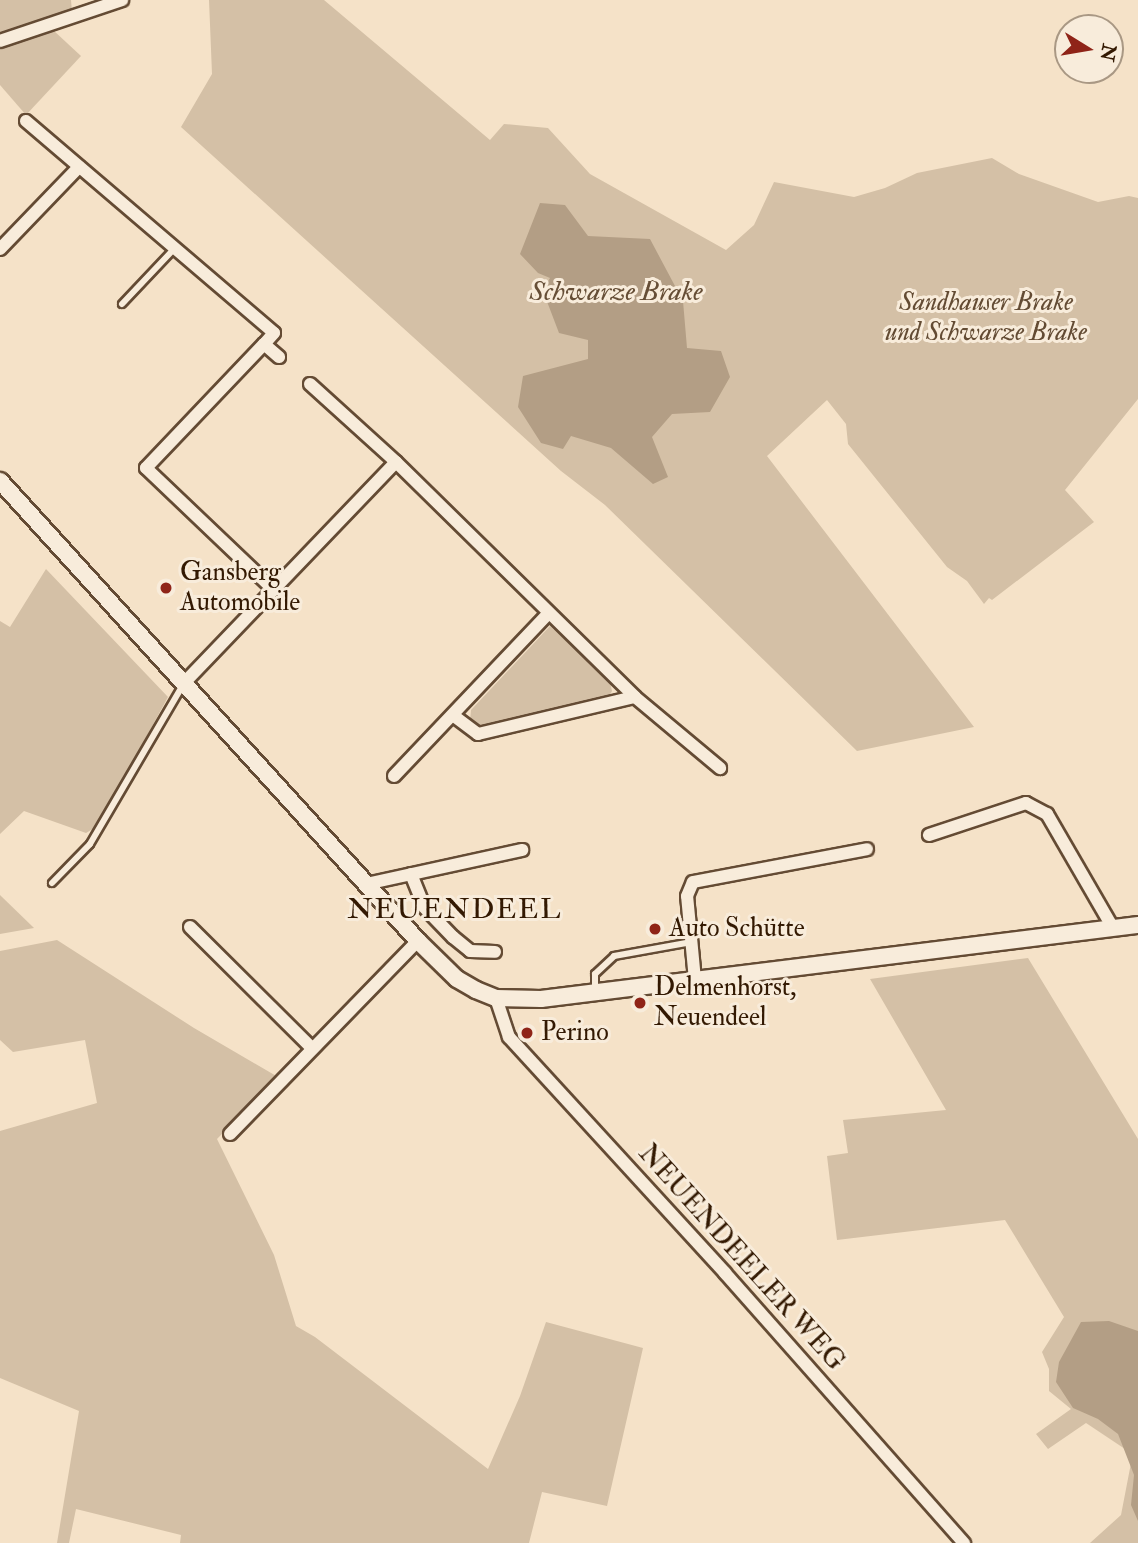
<!DOCTYPE html>
<meta charset="utf-8">
<style>
body{margin:0}
#map{position:relative;width:1138px;height:1543px;overflow:hidden;background:#f5e2c8;font-family:"IM FELL Double Pica",serif}
div>[style]{position:absolute}
.green>*{inset:0;background:#d4c0a6}
.water>*{inset:0;background:#b39e85}
.roads{filter:drop-shadow(2px 0 #644b34) drop-shadow(-2px 0 #644b34) drop-shadow(0 2px #644b34) drop-shadow(0 -2px #644b34)}
.service>*{height:6px;margin:-3px;padding:0 3px;transform-origin:3px;border-radius:3px;background:#f8ecdb}
.minor>*{height:12px;margin:-6px;padding:0 6px;transform-origin:6px;border-radius:6px;background:#f8ecdb}
.secondary>*{height:16px;margin:-8px;padding:0 8px;transform-origin:8px;border-radius:8px;background:#f8ecdb}
.dots>*{width:19px;height:19px;translate:-50% -50%;box-sizing:border-box;border:4px solid #f8ecdb;border-radius:50%}
span{translate:-50% -50%;white-space:nowrap;text-align:center;line-height:1.15;-webkit-text-stroke:6px #f8ecdb;paint-order:stroke}
.park-label{font-size:26px;color:#634b33;font-style:italic}
.poi-label{font-size:26px;color:#331902}
.left{translate:0 -50%;text-align:left}
.street-label{font-size:26px;color:#331902}
.water-label{font-size:28px;color:#664e36;font-style:italic}
.neighbourhood-label{font-size:28px;color:#331902;letter-spacing:2px}
.north{position:absolute;left:1054px;top:14px;width:70px;height:70px;box-sizing:border-box;background:#f8ecdb;border:2px solid #a99884;border-radius:50%;rotate:101deg;font-size:19px;font-weight:700;line-height:28px;text-align:center;color:#331902}
.north::after{content:'';display:block;margin:auto;width:24px;height:32px;background:#8f2418;clip-path:polygon(50% 0,100% 100%,50% 72%,0 100%)}
</style>
<div id="map">
<div class="green">
<i style="clip-path:polygon(0 0,71px 0,72px 12px,0 37px)"></i>
<i style="clip-path:polygon(209px 0,324px 0,490px 140px,504px 124px,548px 128px,590px 174px,726px 250px,754px 225px,774px 182px,854px 197px,885px 188px,917px 173px,992px 158px,1019px 174px,1098px 202px,1129px 196px,1138px 198px,1138px 399px,1065px 490px,1094px 522px,992px 600px,989px 598px,984px 604px,967px 581px,947px 567px,848px 444px,846px 424px,827px 400px,767px 456px,974px 727px,857px 751px,605px 505px,561px 471px,181px 127px,212px 74px)"></i>
<i style="clip-path:polygon(53px 30px,81px 56px,26px 115px,0 85px,0 49px)"></i>
<i style="clip-path:polygon(46px 569px,168px 697px,98px 826px,86px 833px,24px 811px,0 834px,0 621px,10px 627px)"></i>
<i style="clip-path:polygon(550px 626px,610px 682px,612px 691px,608px 698px,480px 727px,470px 721px,471px 710px)"></i>
<i style="clip-path:polygon(0 895px,34px 928px,0 934px)"></i>
<i style="clip-path:polygon(57px 940px,194px 1028px,278px 1077px,217px 1139px,274px 1255px,296px 1326px,315px 1337px,488px 1469px,520px 1396px,546px 1322px,643px 1348px,607px 1506px,542px 1492px,529px 1543px,180px 1543px,181px 1535px,76px 1509px,69px 1543px,57px 1543px,79px 1411px,0 1378px,0 1131px,97px 1103px,85px 1040px,13px 1052px,0 1040px,0 951px)"></i>
<i style="clip-path:polygon(1028px 958px,1138px 1139px,1138px 1543px,1090px 1543px,1121px 1515px,1131px 1463px,1128px 1451px,1086px 1423px,1048px 1449px,1036px 1434px,1071px 1409px,1049px 1391px,1049px 1369px,1042px 1352px,1064px 1317px,1005px 1220px,837px 1240px,827px 1156px,848px 1153px,843px 1120px,946px 1110px,870px 979px)"></i>
</div>
<div class="water">
<i style="clip-path:polygon(540px 203px,565px 205px,588px 236px,650px 239px,683px 301px,687px 348px,721px 351px,730px 377px,710px 412px,672px 414px,652px 437px,668px 477px,653px 484px,611px 448px,571px 436px,563px 449px,541px 443px,518px 407px,523px 376px,588px 359px,588px 340px,559px 333px,543px 291px,550px 278px,538px 273px,520px 254px)"></i>
<i style="clip-path:polygon(1109px 1321px,1138px 1331px,1138px 1521px,1131px 1505px,1134px 1475px,1118px 1434px,1098px 1419px,1073px 1408px,1056px 1382px,1059px 1362px,1081px 1322px)"></i>
</div>
<div class="roads">
<div class="service">
<i style="left:122px;top:304px;width:77px;rotate:-46.6deg"></i>
<i style="left:52px;top:883px;width:54px;rotate:-45.7deg"></i>
<i style="left:90px;top:844px;width:184px;rotate:-59.7deg"></i>
<i style="left:595px;top:992px;width:18px;rotate:-90deg"></i>
<i style="left:595px;top:974px;width:26px;rotate:-43deg"></i>
<i style="left:614px;top:956px;width:79px;rotate:-10.2deg"></i>
</div>
<div class="minor">
<i style="left:0;top:41px;width:129px;rotate:-18.6deg"></i>
<i style="left:26px;top:121px;width:326px;rotate:40.5deg"></i>
<i style="left:274px;top:333px;width:15px;rotate:132deg"></i>
<i style="left:264px;top:344px;width:20px;rotate:41deg"></i>
<i style="left:0;top:249px;width:114px;rotate:-46.1deg"></i>
<i style="left:264px;top:344px;width:171px;rotate:133.6deg"></i>
<i style="left:146px;top:468px;width:177px;rotate:43.6deg"></i>
<i style="left:310px;top:384px;width:116px;rotate:42.2deg"></i>
<i style="left:184px;top:683px;width:306px;rotate:-46.2deg"></i>
<i style="left:396px;top:462px;width:335px;rotate:44.5deg"></i>
<i style="left:635px;top:697px;width:111px;rotate:39.9deg"></i>
<i style="left:454px;top:716px;width:30px;rotate:37deg"></i>
<i style="left:478px;top:734px;width:161px;rotate:-13.3deg"></i>
<i style="left:394px;top:776px;width:224px;rotate:-46.5deg"></i>
<i style="left:929px;top:835px;width:102px;rotate:-18.3deg"></i>
<i style="left:1026px;top:803px;width:24px;rotate:28deg"></i>
<i style="left:1047px;top:814px;width:132px;rotate:59.9deg"></i>
<i style="left:411px;top:874px;width:35px;rotate:68deg"></i>
<i style="left:424px;top:907px;width:42px;rotate:46deg"></i>
<i style="left:453px;top:937px;width:22px;rotate:39deg"></i>
<i style="left:470px;top:951px;width:25px;rotate:2deg"></i>
<i style="left:366px;top:884px;width:160px;rotate:-12.3deg"></i>
<i style="left:190px;top:927px;width:172px;rotate:44.8deg"></i>
<i style="left:695px;top:980px;width:84px;rotate:-95.4deg"></i>
<i style="left:687px;top:896px;width:15px;rotate:-67deg"></i>
<i style="left:693px;top:882px;width:177px;rotate:-10.7deg"></i>
<i style="left:496px;top:998px;width:41px;rotate:71.6deg"></i>
<i style="left:509px;top:1037px;width:320px;rotate:47.5deg"></i>
<i style="left:725px;top:1273px;width:361px;rotate:48.5deg"></i>
<i style="left:230px;top:1134px;width:269px;rotate:-45.8deg"></i>
</div>
<div class="secondary">
<i style="left:0;top:481px;width:622px;rotate:47.74deg"></i>
<i style="left:418px;top:941px;width:54px;rotate:44.3deg"></i>
<i style="left:457px;top:979px;width:22px;rotate:30deg"></i>
<i style="left:476px;top:990px;width:22px;rotate:22deg"></i>
<i style="left:496px;top:998px;width:45px;rotate:1.3deg"></i>
<i style="left:541px;top:999px;width:602px;rotate:-7.07deg"></i>
</div>
</div>
<div class="dots">
<i style="left:166px;top:588px;background:#8f2418"></i>
<i style="left:655px;top:929px;background:#8f2418"></i>
<i style="left:640px;top:1003px;background:#8f2418"></i>
<i style="left:527px;top:1033px;background:#8f2418"></i>
</div>
<div class="park-label">
<span style="left:986px;top:318px">Sandhauser Brake<br>und Schwarze Brake</span>
</div>
<div class="poi-label">
<span class="left" style="left:180px;top:588px">Gansberg<br>Automobile</span>
<span class="left" style="left:669px;top:929px">Auto Schütte</span>
<span class="left" style="left:654px;top:1003px">Delmenhorst,<br>Neuendeel</span>
<span class="left" style="left:541px;top:1033px">Perino</span>
</div>
<div class="street-label">
<span style="left:741px;top:1258px;rotate:48deg">NEUENDEELER WEG</span>
</div>
<div class="water-label">
<span style="left:616px;top:292px">Schwarze Brake</span>
</div>
<div class="neighbourhood-label">
<span style="left:455px;top:910px">NEUENDEEL</span>
</div>
<div class="north">N</div>
</div>
